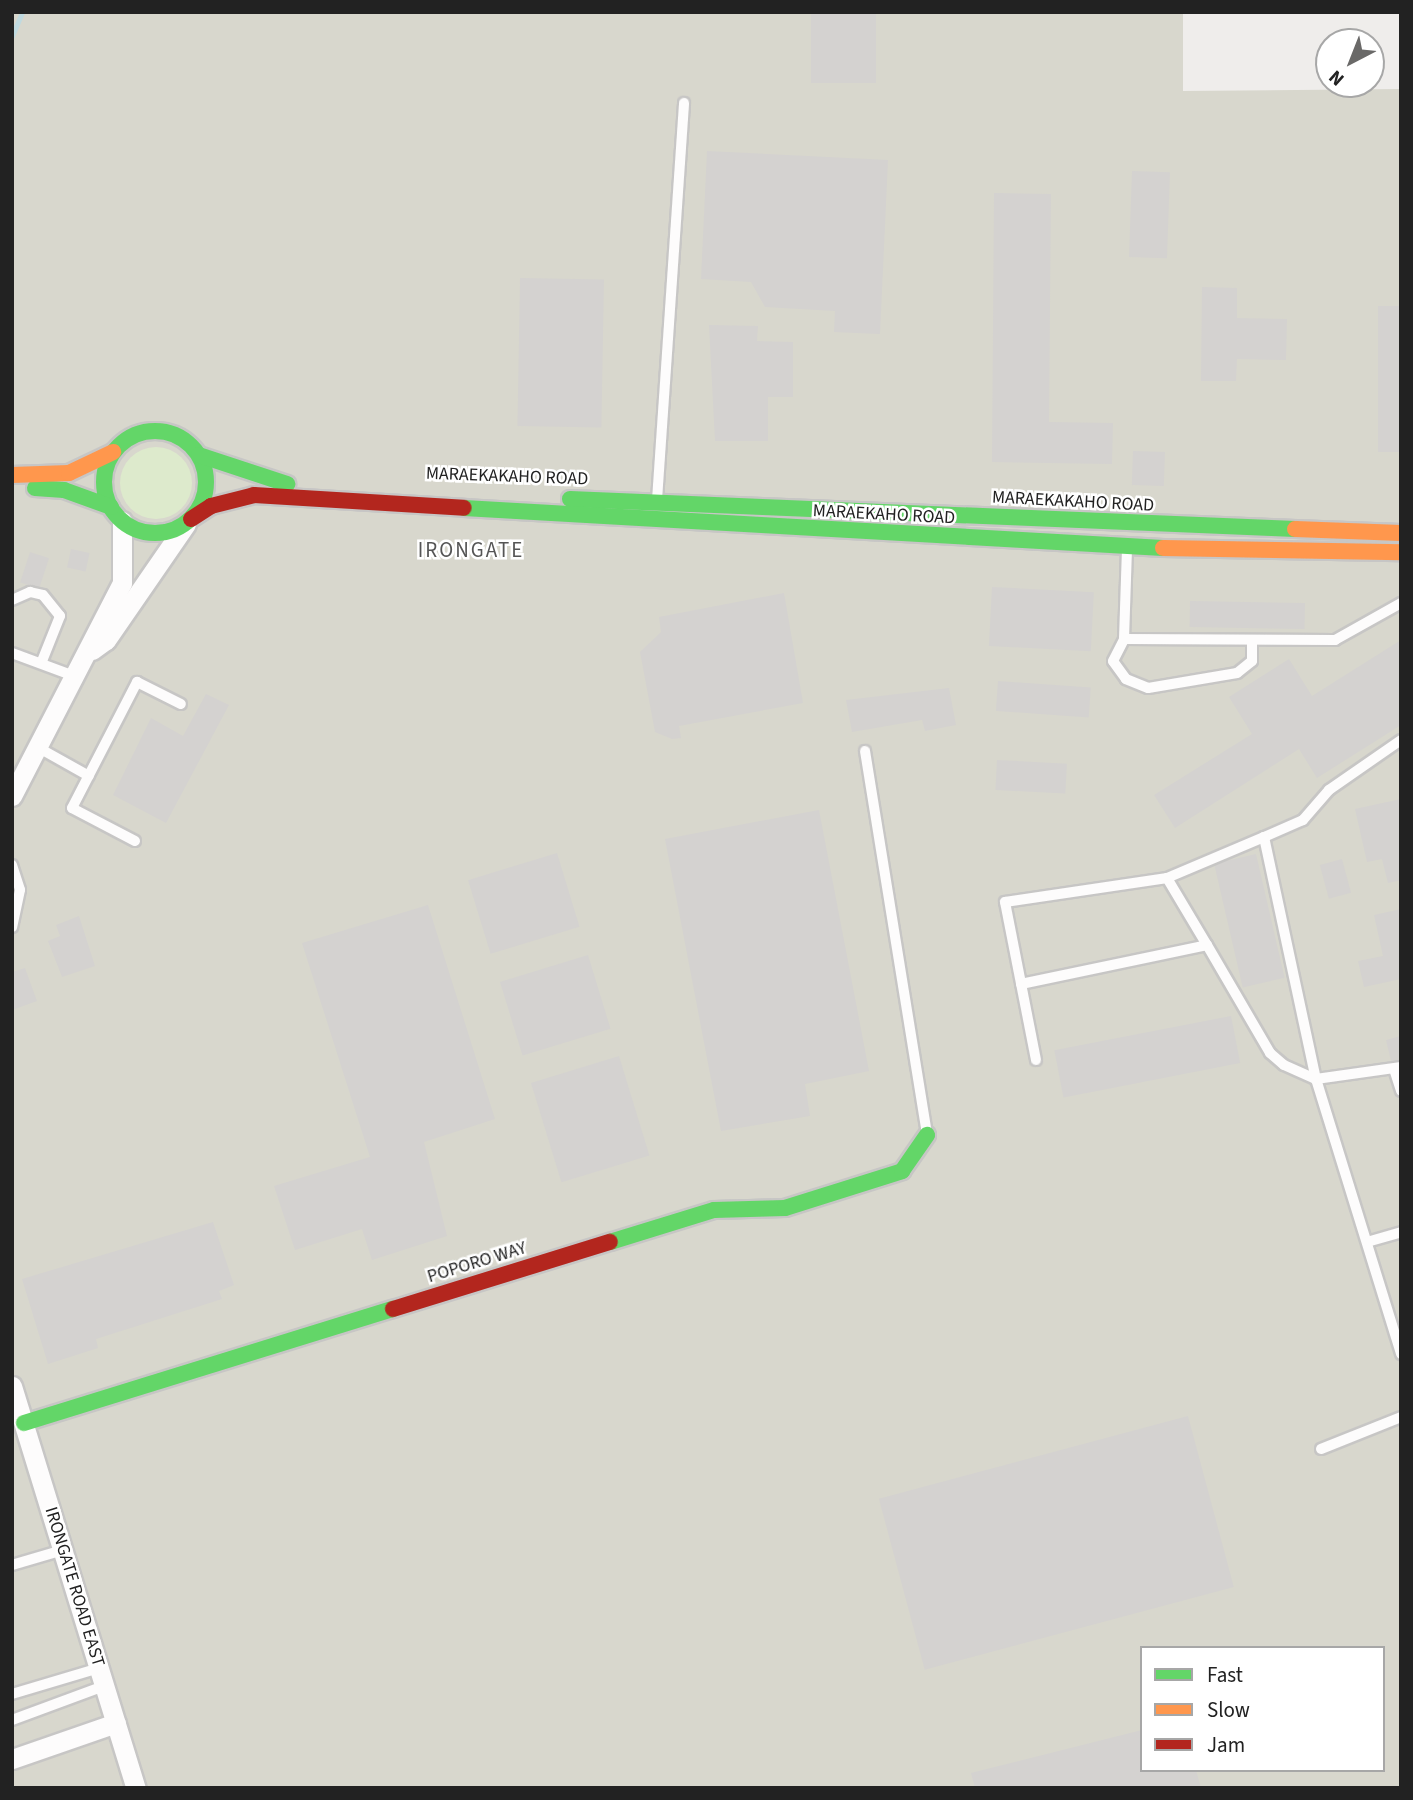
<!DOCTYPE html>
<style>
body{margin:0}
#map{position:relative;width:1413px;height:1800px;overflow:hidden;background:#efedeb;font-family:"Source Sans 3",sans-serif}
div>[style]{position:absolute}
.construction>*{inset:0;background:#d8d7cd}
.grass>*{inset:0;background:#ddeacc}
.round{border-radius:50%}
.stream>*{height:5px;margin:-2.5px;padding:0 2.5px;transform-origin:2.5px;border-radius:2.5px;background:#c0dae0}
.building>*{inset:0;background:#d4d2d0;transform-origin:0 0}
.roads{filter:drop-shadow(2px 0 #c7c6c5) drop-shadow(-2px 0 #c7c6c5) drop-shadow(0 2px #c7c6c5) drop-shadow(0 -2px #c7c6c5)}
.lane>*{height:10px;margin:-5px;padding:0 5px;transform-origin:5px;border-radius:5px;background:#fdfcfc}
.street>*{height:19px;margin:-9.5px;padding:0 9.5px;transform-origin:9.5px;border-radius:9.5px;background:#fdfcfc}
.fast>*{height:16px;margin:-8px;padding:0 8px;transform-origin:8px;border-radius:8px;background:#63d668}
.fast>.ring{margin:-8px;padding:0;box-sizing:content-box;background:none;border:16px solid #63d668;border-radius:50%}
.slow>*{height:16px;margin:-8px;padding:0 8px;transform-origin:8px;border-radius:8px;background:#ff974d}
.jam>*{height:16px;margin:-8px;padding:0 8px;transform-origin:8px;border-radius:8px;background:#b3261e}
span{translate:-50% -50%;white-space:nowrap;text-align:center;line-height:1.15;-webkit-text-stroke:5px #fff;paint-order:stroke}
.street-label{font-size:18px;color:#222}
.quarter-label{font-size:21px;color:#555;letter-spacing:2px}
.frame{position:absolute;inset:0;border:14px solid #222;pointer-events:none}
.legend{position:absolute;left:1140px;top:1646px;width:245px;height:126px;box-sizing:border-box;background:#fff;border:2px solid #a7a7a7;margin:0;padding:9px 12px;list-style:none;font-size:21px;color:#222}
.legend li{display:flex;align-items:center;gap:14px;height:35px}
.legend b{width:35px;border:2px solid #a7a7a7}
.north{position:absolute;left:1315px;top:28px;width:70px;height:70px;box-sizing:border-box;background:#fff;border:2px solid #a7a7a7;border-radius:50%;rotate:222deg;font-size:19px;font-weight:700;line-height:28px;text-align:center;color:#222}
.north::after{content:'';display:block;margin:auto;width:24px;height:32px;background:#6a6968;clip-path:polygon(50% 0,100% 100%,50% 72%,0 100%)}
</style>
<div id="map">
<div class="construction">
<i style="clip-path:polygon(evenodd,12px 12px,1183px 12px,1183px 91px,1401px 89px,1401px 1788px,12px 1788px,12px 12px,1142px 1648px,1383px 1648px,1383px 1770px,1142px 1770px,1142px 1648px)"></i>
</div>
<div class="grass">
<i class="round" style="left:120px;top:447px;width:72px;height:72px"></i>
</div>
<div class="stream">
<i style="left:12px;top:36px;width:26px;rotate:-67deg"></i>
</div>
<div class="building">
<i style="left:811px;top:12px;width:65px;height:71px"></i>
<i style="clip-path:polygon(707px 151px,888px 160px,880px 334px,834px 332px,835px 311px,765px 307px,751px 282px,701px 279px)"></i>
<i style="left:1132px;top:171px;width:38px;height:86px;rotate:2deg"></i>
<i style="clip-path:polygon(994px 193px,1051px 194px,1049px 422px,1113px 423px,1112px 464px,992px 462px)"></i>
<i style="left:520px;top:278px;width:84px;height:148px;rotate:1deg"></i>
<i style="clip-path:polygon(1202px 287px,1237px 288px,1237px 318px,1287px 319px,1286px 360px,1237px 359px,1236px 381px,1201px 381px)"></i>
<i style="left:1378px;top:306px;width:23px;height:146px"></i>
<i style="clip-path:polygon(709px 325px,758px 326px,757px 341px,793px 342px,793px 397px,768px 397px,768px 441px,715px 441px)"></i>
<i style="left:1133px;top:451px;width:32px;height:34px;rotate:2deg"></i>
<i style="left:71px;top:549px;width:19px;height:19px;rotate:12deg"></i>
<i style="left:30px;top:552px;width:20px;height:32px;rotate:18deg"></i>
<i style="left:992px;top:587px;width:102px;height:59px;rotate:3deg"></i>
<i style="clip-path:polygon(784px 593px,803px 703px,679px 726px,681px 738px,672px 739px,655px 732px,640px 652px,661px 632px,659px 617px)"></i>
<i style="left:1190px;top:601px;width:115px;height:26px;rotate:1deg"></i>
<i style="clip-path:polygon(1401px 640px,1401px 725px,1317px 778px,1299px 749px,1175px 828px,1154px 795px,1252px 734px,1229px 697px,1289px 659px,1312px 696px)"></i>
<i style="left:998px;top:681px;width:93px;height:30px;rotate:4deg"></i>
<i style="clip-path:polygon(949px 688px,956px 725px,925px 731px,922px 720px,852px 732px,846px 700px)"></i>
<i style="clip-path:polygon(206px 694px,229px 705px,166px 823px,113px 795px,151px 718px,183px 736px)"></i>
<i style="left:997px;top:760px;width:70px;height:30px;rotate:3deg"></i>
<i style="clip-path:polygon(1401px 799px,1401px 880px,1388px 883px,1382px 859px,1367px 862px,1355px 809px)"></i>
<i style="clip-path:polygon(819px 810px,869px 1071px,805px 1084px,810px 1116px,721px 1131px,665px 839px)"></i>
<i style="left:557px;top:853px;width:77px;height:93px;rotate:73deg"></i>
<i style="left:1256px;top:854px;width:127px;height:43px;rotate:77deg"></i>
<i style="left:1342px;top:859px;width:35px;height:23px;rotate:75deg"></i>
<i style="clip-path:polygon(428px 905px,495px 1119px,424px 1142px,447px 1236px,372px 1260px,362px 1229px,295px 1250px,274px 1186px,370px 1157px,302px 943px)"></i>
<i style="clip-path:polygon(1401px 909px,1401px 979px,1364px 987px,1358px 961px,1383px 956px,1374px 915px)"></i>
<i style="clip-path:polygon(79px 916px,95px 966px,62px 977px,48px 941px,60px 936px,56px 925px)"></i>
<i style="left:588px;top:955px;width:77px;height:92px;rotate:73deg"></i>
<i style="clip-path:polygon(25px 968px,37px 1001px,12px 1010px,12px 972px)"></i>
<i style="left:1231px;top:1016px;width:48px;height:180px;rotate:79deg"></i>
<i style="clip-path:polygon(1401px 1036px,1401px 1060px,1391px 1061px,1386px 1040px)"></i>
<i style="left:619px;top:1056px;width:104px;height:92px;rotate:73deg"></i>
<i style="clip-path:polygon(213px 1222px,234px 1285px,219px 1291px,222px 1299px,96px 1339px,98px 1348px,48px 1364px,22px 1279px)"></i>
<i style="left:1188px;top:1416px;width:177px;height:320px;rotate:75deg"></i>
<i style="clip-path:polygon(1142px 1730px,1142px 1770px,1196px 1770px,1201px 1788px,975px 1788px,971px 1773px)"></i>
</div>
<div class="roads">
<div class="lane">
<i style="left:657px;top:500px;width:398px;rotate:-86.1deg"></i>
<i style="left:12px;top:600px;width:20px;rotate:-24deg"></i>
<i style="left:30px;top:592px;width:13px;rotate:13deg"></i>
<i style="left:43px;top:595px;width:27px;rotate:51deg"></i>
<i style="left:60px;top:616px;width:48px;rotate:111.8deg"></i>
<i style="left:1124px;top:639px;width:90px;rotate:-88.1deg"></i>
<i style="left:1252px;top:641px;width:20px;rotate:90deg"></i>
<i style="left:1252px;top:661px;width:19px;rotate:141deg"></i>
<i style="left:1237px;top:673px;width:90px;rotate:170.4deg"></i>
<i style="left:1148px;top:688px;width:24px;rotate:-158deg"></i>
<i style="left:1126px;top:679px;width:22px;rotate:-126deg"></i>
<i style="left:1113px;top:661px;width:25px;rotate:-63deg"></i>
<i style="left:1124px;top:639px;width:211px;rotate:0.3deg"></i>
<i style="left:1335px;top:640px;width:76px;rotate:-29.3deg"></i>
<i style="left:12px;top:653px;width:69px;rotate:20.3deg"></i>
<i style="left:1401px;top:740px;width:88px;rotate:145.2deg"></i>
<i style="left:1329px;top:790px;width:40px;rotate:131deg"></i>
<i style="left:1303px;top:820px;width:43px;rotate:156.4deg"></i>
<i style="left:1264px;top:837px;width:248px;rotate:77.9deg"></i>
<i style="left:1316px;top:1079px;width:288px;rotate:72.8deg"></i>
<i style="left:39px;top:748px;width:57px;rotate:29.2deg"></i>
<i style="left:865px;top:751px;width:389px;rotate:80.8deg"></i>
<i style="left:135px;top:841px;width:71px;rotate:-152.4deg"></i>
<i style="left:72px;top:808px;width:142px;rotate:-62.7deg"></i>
<i style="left:137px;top:682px;width:49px;rotate:26.6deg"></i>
<i style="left:12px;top:865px;width:26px;rotate:72deg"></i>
<i style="left:20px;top:890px;width:38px;rotate:102deg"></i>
<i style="left:1167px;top:878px;width:78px;rotate:59.2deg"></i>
<i style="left:1021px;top:984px;width:190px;rotate:-11.8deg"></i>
<i style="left:1207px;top:945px;width:125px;rotate:59.7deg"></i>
<i style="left:1270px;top:1053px;width:18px;rotate:41deg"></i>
<i style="left:1284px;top:1065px;width:35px;rotate:24deg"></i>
<i style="left:1316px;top:1079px;width:86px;rotate:-8deg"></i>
<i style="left:1036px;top:1060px;width:161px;rotate:-101.1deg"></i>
<i style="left:1005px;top:902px;width:164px;rotate:-8.4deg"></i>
<i style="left:1167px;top:878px;width:105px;rotate:-22.9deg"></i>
<i style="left:1394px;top:1069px;width:23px;rotate:72deg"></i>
<i style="left:1367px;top:1242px;width:35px;rotate:-16deg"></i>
<i style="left:1321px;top:1449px;width:86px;rotate:-21.8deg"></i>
<i style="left:12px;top:1565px;width:53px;rotate:-16.4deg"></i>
<i style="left:12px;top:1694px;width:91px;rotate:-16.6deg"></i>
<i style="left:12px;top:1720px;width:98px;rotate:-20.3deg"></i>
</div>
<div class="street">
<i style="left:92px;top:650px;width:17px;rotate:-36deg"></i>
<i style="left:106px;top:640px;width:141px;rotate:-55.4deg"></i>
<i style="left:12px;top:796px;width:240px;rotate:-62.7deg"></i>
<i style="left:122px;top:583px;width:62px;rotate:-90deg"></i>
<i style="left:12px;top:1386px;width:421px;rotate:72.9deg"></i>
<i style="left:12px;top:1759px;width:110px;rotate:-19.1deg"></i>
</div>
<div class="fast">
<i class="ring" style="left:104px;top:431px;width:86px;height:86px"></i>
<i style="left:199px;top:455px;width:93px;rotate:18.2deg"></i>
<i style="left:35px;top:488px;width:29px;rotate:4deg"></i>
<i style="left:64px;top:490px;width:50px;rotate:19.9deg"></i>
<i style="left:570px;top:499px;width:726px;rotate:2.37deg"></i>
<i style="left:464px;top:508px;width:700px;rotate:3.28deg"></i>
<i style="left:610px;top:1242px;width:109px;rotate:-17.1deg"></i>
<i style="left:714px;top:1210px;width:71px;rotate:-1.6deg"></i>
<i style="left:785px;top:1208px;width:123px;rotate:-17.5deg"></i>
<i style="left:902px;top:1171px;width:44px;rotate:-55.2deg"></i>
<i style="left:24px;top:1423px;width:386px;rotate:-17.2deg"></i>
</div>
<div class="slow">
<i style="left:12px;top:475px;width:57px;rotate:-2deg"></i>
<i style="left:69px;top:473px;width:49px;rotate:-25.5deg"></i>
<i style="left:1295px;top:529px;width:106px;rotate:2.2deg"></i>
<i style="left:1163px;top:548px;width:238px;rotate:1deg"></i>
</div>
<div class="jam">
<i style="left:191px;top:519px;width:24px;rotate:-33deg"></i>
<i style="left:211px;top:506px;width:44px;rotate:-14.3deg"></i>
<i style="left:254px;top:495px;width:210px;rotate:3.5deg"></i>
<i style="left:393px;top:1309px;width:227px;rotate:-17.2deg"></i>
</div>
</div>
<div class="street-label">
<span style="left:507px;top:477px;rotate:2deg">MARAEKAKAHO ROAD</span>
<span style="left:1073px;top:502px;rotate:3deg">MARAEKAKAHO ROAD</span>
<span style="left:884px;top:515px;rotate:3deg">MARAEKAHO ROAD</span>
<span style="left:477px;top:1263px;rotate:-17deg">POPORO WAY</span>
<span style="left:74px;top:1587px;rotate:73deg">IRONGATE ROAD EAST</span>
</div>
<div class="quarter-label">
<span style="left:471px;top:550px">IRONGATE</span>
</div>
<div class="frame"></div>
<ul class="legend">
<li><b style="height:9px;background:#63d668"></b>Fast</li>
<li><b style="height:9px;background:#ff974d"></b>Slow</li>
<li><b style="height:9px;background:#b3261e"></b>Jam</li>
</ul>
<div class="north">N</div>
</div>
